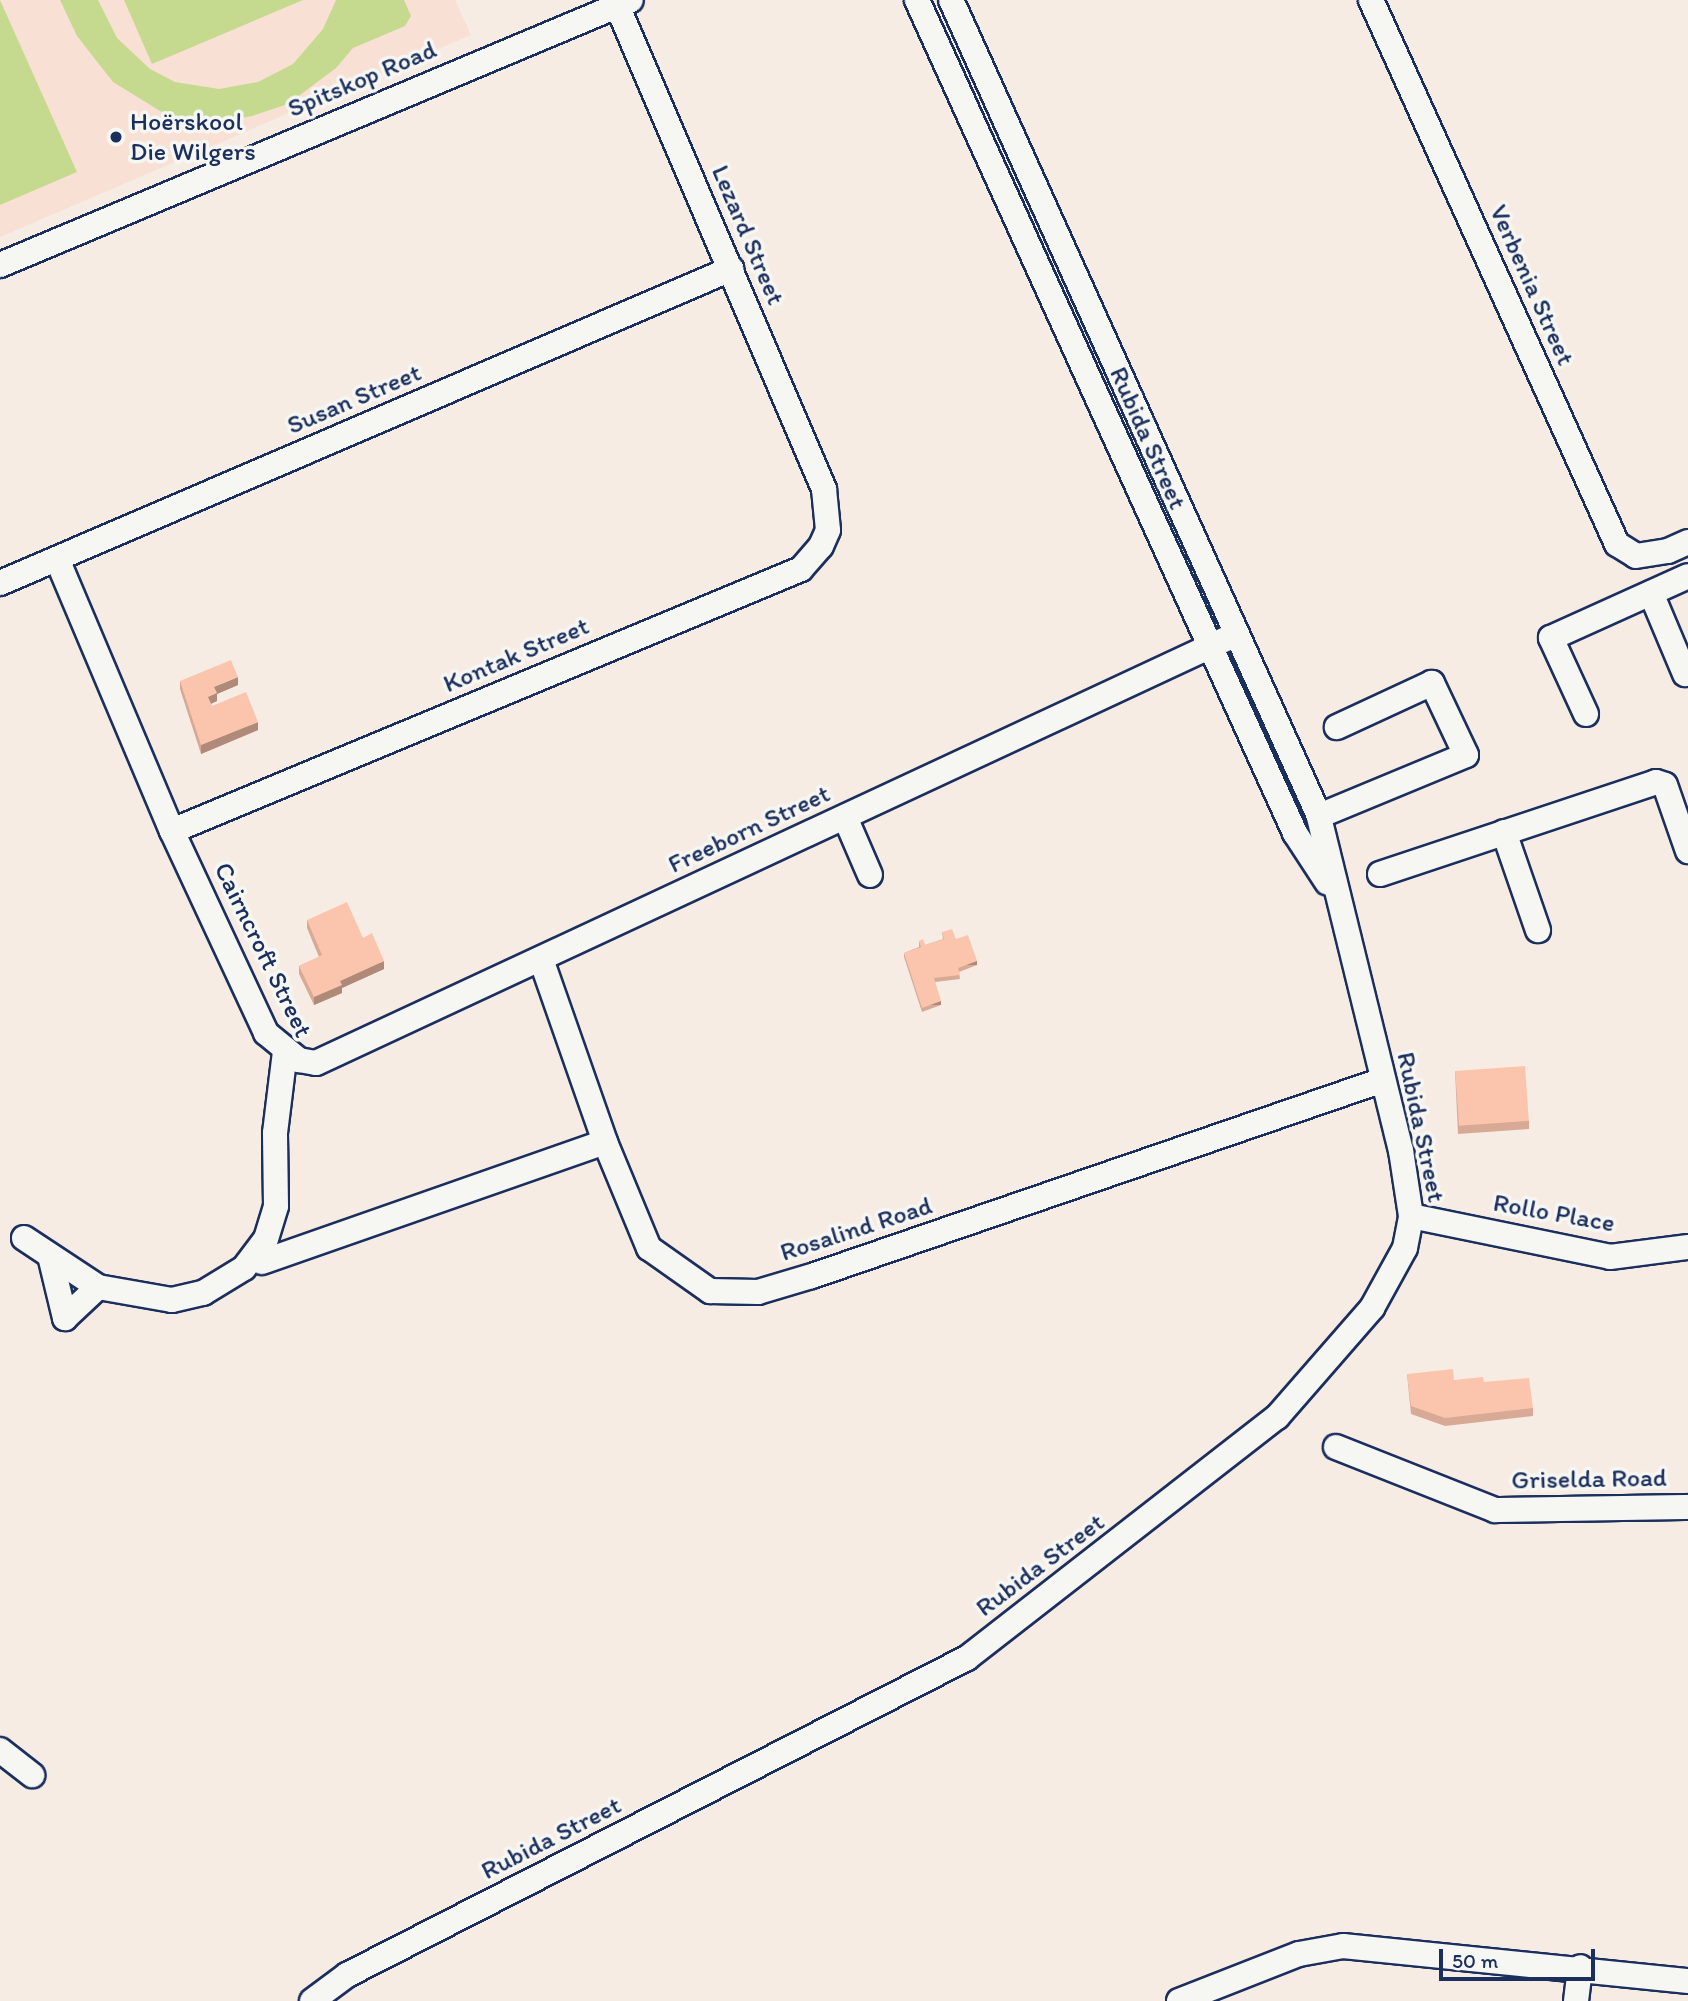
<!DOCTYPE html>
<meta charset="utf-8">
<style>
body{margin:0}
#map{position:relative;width:1688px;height:2001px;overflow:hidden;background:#f7ece4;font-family:Itim,sans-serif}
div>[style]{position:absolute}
.built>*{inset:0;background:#f8e0d4}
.green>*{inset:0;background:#c6da8f}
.roads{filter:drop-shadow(2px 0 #1b2f5e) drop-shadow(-2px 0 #1b2f5e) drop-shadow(0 2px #1b2f5e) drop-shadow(0 -2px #1b2f5e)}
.minor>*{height:24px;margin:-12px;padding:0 12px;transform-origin:12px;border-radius:12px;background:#f6f6f2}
.wall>*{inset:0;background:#d8a995}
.shaded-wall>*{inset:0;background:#b08a79;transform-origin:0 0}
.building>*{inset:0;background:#fbc5ad;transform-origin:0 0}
.dots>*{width:19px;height:19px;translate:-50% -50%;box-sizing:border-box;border:4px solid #f6f6f2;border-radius:50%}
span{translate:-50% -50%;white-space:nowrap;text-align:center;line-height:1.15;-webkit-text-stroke:7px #f6f6f2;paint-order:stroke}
.street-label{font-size:26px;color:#1b2f5e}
.poi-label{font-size:26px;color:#1b2f5e}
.left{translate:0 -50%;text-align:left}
.scale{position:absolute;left:1439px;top:1949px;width:156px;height:32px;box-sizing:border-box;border:4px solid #1b2f5e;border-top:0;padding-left:9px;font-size:21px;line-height:24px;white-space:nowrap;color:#1b2f5e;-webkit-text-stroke:5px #f6f6f2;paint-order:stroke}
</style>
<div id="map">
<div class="built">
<i style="clip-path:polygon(0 0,455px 0,471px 35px,0 237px)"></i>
</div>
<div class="green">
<i style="clip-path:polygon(0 0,77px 172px,0 205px)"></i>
<i style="clip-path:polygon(60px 0,98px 0,117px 38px,150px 69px,175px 82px,219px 89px,258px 82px,293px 64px,323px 29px,336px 0,404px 0,411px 16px,405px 26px,353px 48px,336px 68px,288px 104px,252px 116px,204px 125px,178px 122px,113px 82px,77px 36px)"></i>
<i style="clip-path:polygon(124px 0,303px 0,152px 64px)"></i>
</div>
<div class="roads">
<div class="minor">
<i style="left:917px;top:0;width:915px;rotate:65.59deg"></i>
<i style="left:1295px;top:833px;width:59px;rotate:56.9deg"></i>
<i style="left:1371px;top:0;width:597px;rotate:65.67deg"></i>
<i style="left:1617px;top:544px;width:22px;rotate:32deg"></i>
<i style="left:1636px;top:556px;width:32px;rotate:-9deg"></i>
<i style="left:1668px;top:551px;width:22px;rotate:-24deg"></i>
<i style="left:0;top:265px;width:684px;rotate:-22.78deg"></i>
<i style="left:57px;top:559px;width:295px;rotate:67.1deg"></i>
<i style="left:172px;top:831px;width:223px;rotate:65deg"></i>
<i style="left:266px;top:1033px;width:43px;rotate:39.3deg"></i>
<i style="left:299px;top:1060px;width:17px;rotate:10deg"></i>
<i style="left:316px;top:1063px;width:1016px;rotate:-24.98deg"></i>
<i style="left:0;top:583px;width:796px;rotate:-23.25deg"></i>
<i style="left:1651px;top:593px;width:88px;rotate:67.2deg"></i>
<i style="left:1586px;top:714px;width:84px;rotate:-114.7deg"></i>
<i style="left:1551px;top:638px;width:150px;rotate:-24.3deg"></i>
<i style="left:1319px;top:816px;width:159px;rotate:-22.5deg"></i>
<i style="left:1466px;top:755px;width:80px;rotate:-115.3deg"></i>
<i style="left:1432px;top:683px;width:105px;rotate:155.1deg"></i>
<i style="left:845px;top:817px;width:63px;rotate:66.7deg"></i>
<i style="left:172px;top:831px;width:681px;rotate:-22.61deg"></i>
<i style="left:801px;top:569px;width:30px;rotate:-49deg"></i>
<i style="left:821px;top:546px;width:17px;rotate:-66deg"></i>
<i style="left:828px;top:530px;width:41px;rotate:-95.6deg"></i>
<i style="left:824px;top:489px;width:526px;rotate:-113.16deg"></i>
<i style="left:1504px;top:832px;width:104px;rotate:70.9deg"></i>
<i style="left:1380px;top:874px;width:291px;rotate:-18.4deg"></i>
<i style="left:1656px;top:782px;width:9px;rotate:18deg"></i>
<i style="left:1665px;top:785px;width:70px;rotate:70.8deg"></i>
<i style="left:541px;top:959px;width:194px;rotate:70.7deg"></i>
<i style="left:605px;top:1142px;width:115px;rotate:67.5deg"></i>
<i style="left:649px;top:1248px;width:75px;rotate:35.2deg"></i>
<i style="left:710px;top:1291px;width:48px;rotate:1.2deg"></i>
<i style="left:758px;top:1292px;width:56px;rotate:-16.5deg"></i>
<i style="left:812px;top:1276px;width:601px;rotate:-18.95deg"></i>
<i style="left:1411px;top:1216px;width:203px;rotate:11.6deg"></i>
<i style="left:1610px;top:1257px;width:79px;rotate:-7.3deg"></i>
<i style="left:24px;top:1238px;width:89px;rotate:33.5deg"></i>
<i style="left:98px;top:1287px;width:75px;rotate:10deg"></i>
<i style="left:172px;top:1300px;width:32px;rotate:-13deg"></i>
<i style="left:203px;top:1293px;width:48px;rotate:-31.4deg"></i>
<i style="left:244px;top:1268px;width:36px;rotate:-53deg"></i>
<i style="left:266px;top:1239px;width:34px;rotate:-73deg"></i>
<i style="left:276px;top:1206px;width:73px;rotate:-90.8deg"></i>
<i style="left:275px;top:1133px;width:83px;rotate:-83deg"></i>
<i style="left:51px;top:1260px;width:60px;rotate:76.4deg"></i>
<i style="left:65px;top:1318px;width:45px;rotate:-43.2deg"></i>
<i style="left:262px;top:1262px;width:363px;rotate:-19.3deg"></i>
<i style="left:1336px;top:1447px;width:171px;rotate:21.6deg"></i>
<i style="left:1495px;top:1510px;width:193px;rotate:-0.9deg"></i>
<i style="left:0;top:1750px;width:41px;rotate:38deg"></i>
<i style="left:312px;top:2001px;width:44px;rotate:-36.6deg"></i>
<i style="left:347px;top:1975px;width:696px;rotate:-27.08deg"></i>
<i style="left:967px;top:1658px;width:393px;rotate:-37.9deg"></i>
<i style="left:1277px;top:1417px;width:145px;rotate:-48.9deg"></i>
<i style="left:1372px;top:1308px;width:68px;rotate:-61.2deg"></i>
<i style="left:1405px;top:1248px;width:33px;rotate:-79deg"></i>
<i style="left:1411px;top:1216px;width:66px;rotate:-98.7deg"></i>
<i style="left:1401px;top:1151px;width:345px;rotate:-103.8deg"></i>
<i style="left:1319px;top:816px;width:895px;rotate:-114.27deg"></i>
<i style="left:1179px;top:2001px;width:129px;rotate:-21.4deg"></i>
<i style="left:1299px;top:1954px;width:45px;rotate:-10.3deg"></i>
<i style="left:1343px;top:1946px;width:347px;rotate:5.8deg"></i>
<i style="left:1576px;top:2001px;width:34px;rotate:-83deg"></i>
</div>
</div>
<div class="wall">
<i style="clip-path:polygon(180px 681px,238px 685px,217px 694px,217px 701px,211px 704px,212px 706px,258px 730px,201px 754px,180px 689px)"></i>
<i style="clip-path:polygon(307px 920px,363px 938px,384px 969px,342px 988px,342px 993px,314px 1005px,299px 974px,299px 966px,319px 957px,307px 928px)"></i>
<i style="clip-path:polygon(942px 932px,956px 939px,977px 965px,959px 972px,960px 979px,935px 982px,941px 1005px,922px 1012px,904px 957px,904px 953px,919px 947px,919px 941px,925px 945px,943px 939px)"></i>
<i style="clip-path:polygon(1455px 1071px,1529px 1121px,1529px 1129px,1458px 1134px)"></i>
<i style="clip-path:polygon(1407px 1374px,1454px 1380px,1484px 1382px,1533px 1408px,1533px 1416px,1445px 1426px,1411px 1414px)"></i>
</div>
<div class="shaded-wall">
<i style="clip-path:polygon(238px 677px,238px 685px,217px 694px,217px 701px,208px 705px,208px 697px,214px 687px)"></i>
<i style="clip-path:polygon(258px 722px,258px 730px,201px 754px,201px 745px)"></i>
<i style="clip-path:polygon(384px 961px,384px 969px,342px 988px,342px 993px,314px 1005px,314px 997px,340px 981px)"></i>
<i style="left:977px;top:961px;width:4px;height:20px;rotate:90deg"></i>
<i style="left:941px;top:1001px;width:4px;height:20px;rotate:90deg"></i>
</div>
<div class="building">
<i style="clip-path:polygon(231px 660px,238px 677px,214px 687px,217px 693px,208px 697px,212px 706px,246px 692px,258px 722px,201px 745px,180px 681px)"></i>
<i style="clip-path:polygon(347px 902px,363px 938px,372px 933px,384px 961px,340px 981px,342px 985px,314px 997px,299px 966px,322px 955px,307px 920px)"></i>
<i style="clip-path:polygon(952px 929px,956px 939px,968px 935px,977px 961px,958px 968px,960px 975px,934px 978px,941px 1001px,922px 1008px,904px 953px,921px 947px,919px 941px,923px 939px,925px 945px,944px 939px,942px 932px)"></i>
<i style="left:1525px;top:1066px;width:55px;height:70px;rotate:86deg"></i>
<i style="clip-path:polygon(1453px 1369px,1454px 1380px,1483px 1377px,1484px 1382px,1529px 1378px,1533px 1408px,1445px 1418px,1411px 1406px,1407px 1374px)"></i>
</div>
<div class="dots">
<i style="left:116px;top:137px;background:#1b2f5e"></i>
</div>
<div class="street-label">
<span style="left:362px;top:79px;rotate:-23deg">Spitskop Road</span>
<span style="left:748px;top:235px;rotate:67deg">Lezard Street</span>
<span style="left:1532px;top:285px;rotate:66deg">Verbenia Street</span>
<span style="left:354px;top:399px;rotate:-23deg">Susan Street</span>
<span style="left:1148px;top:438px;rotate:66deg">Rubida Street</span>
<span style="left:516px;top:655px;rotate:-23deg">Kontak Street</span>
<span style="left:749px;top:829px;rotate:-25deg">Freeborn Street</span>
<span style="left:263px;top:950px;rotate:64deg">Cairncroft Street</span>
<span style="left:1421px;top:1127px;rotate:78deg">Rubida Street</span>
<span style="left:1554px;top:1213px;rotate:10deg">Rollo Place</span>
<span style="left:856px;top:1229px;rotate:-18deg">Rosalind Road</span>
<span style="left:1589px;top:1479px;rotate:-1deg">Griselda Road</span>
<span style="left:1040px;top:1565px;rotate:-37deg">Rubida Street</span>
<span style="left:551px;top:1838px;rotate:-27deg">Rubida Street</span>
</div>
<div class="poi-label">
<span class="left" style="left:130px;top:137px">Hoërskool<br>Die Wilgers</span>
</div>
<div class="scale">50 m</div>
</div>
